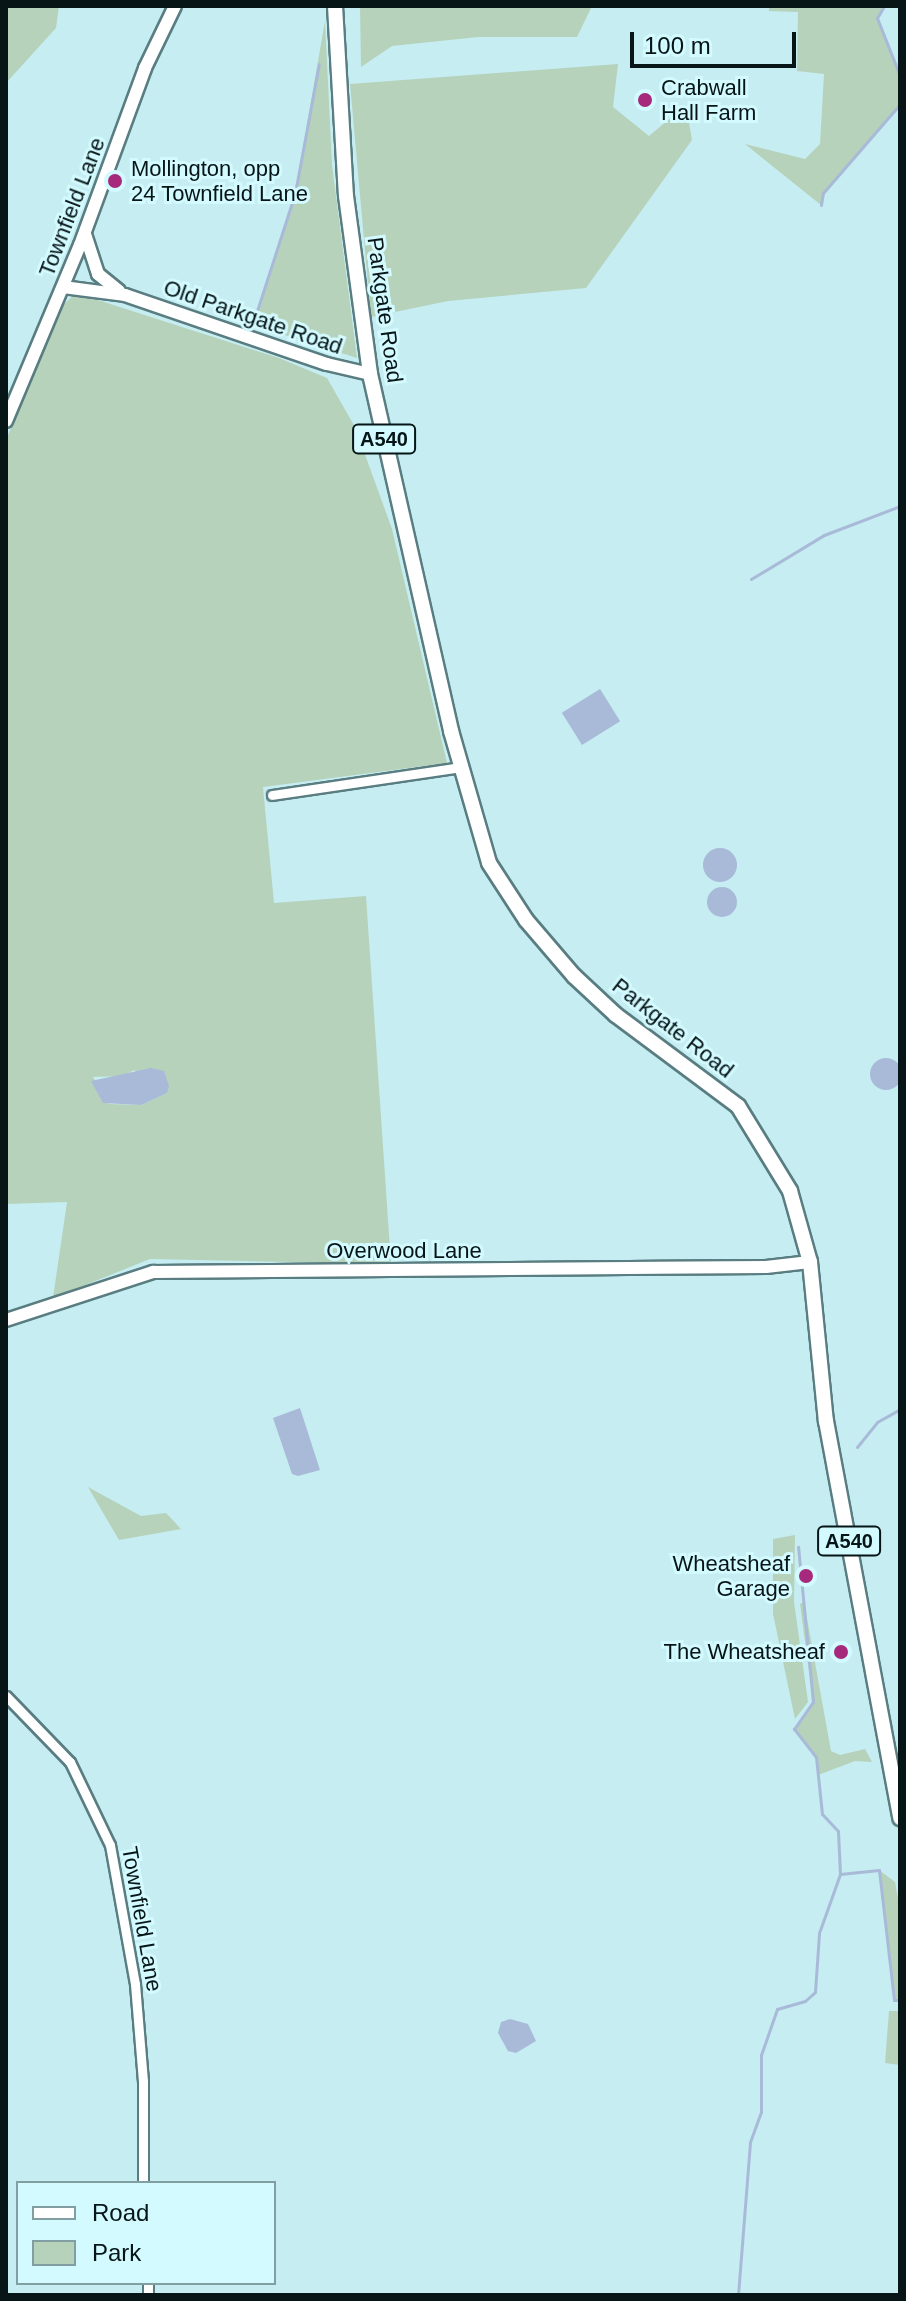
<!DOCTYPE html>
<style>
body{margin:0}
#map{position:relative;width:906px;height:2301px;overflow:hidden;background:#c5edf2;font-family:Helvetica,sans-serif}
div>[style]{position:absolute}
.green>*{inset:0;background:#b6d2bb}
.water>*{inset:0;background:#a9bad8;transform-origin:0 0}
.round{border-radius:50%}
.stream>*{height:3px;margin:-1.5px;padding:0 1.5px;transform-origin:1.5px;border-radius:1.5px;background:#a9bad8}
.roads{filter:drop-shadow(2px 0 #597d81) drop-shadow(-2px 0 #597d81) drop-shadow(0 2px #597d81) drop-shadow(0 -2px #597d81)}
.street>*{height:9px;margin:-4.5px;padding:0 4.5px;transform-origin:4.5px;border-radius:4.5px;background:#fff}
.secondary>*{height:12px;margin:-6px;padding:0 6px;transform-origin:6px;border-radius:6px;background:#fff}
.primary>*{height:14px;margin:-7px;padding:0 7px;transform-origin:7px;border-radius:7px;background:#fff}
.dots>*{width:22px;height:22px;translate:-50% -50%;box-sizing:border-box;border:4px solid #d2faff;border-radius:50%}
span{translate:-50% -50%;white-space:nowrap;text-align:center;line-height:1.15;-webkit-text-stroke:6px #d2faff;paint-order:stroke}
.shield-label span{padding:2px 6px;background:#d2faff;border:2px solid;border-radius:6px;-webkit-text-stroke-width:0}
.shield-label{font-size:20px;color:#071517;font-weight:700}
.poi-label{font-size:22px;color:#071517}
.left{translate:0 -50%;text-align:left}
.right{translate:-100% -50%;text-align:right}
.street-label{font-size:22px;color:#071517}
.frame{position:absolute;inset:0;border:8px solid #071517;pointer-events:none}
.legend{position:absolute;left:16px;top:2181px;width:260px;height:104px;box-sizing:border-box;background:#d2faff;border:2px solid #819ea2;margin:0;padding:10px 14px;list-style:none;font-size:24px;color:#071517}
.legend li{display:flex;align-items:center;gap:16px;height:40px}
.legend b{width:40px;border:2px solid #819ea2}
.scale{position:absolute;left:630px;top:32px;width:166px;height:36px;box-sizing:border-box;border:4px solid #071517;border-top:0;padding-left:10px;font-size:24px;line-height:28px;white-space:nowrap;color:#071517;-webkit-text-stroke:6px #d2faff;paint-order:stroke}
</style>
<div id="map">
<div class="green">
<i style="clip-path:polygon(6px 6px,59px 6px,56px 28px,6px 83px)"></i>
<i style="clip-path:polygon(360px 6px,592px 6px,577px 37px,478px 37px,392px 46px,361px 67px)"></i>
<i style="clip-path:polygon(769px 6px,884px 6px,877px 18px,900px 76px,900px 104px,823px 193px,821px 205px,745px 144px,805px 159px,820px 144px,824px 74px,797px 71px,798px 12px,769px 11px)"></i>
<i style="clip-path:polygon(325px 21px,332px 165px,357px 358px,253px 325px,295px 193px)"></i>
<i style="clip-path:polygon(618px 64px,613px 107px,649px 136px,686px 105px,692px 140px,586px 288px,448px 301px,371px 317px,350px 84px)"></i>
<i style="clip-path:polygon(evenodd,76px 293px,279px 358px,327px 378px,355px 427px,392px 529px,447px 763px,263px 787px,274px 903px,366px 896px,391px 1264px,150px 1259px,53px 1298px,67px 1202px,6px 1204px,6px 440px,62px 306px,76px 293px,134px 1070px,167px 1093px,141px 1105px,109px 1104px,93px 1077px,123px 1076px,134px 1070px)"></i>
<i style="clip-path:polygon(88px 1487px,141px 1516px,166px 1513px,181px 1529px,119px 1540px)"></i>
<i style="clip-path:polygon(795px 1535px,794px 1602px,808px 1702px,795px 1719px,773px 1614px,773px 1539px)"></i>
<i style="clip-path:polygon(804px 1602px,831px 1751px,840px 1755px,865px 1749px,872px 1762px,855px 1761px,818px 1775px,816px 1757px,794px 1729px,813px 1702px,800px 1604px)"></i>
<i style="clip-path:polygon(879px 1870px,895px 1882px,900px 1910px,900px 2000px,894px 2000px)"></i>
<i style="clip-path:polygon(889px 2011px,900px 2011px,900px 2065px,885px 2063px)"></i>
</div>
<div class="water">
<i style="left:600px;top:689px;width:38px;height:45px;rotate:58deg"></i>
<i class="round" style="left:703px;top:848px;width:34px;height:34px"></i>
<i class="round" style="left:707px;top:887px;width:30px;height:30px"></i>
<i class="round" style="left:870px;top:1058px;width:32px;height:32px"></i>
<i style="clip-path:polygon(151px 1068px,164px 1071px,169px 1086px,167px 1093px,141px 1105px,103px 1103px,91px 1081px)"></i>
<i style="clip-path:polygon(300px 1408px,320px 1470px,298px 1476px,292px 1474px,273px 1418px)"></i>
<i style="clip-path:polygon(510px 2019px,528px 2024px,536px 2041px,516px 2053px,508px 2051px,498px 2033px,501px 2022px)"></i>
</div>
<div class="stream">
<i style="left:884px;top:6px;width:14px;rotate:120deg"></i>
<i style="left:877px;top:18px;width:62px;rotate:68.4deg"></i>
<i style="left:821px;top:205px;width:12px;rotate:-81deg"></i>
<i style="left:823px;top:193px;width:118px;rotate:-49.1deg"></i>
<i style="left:255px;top:317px;width:130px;rotate:-72.1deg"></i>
<i style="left:295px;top:193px;width:131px;rotate:-79.5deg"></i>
<i style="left:751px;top:579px;width:85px;rotate:-31.1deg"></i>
<i style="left:824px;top:535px;width:81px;rotate:-20.9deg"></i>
<i style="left:857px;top:1447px;width:32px;rotate:-51deg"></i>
<i style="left:877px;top:1422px;width:26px;rotate:-29deg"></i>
<i style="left:840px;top:1874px;width:39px;rotate:-6deg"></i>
<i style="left:879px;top:1870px;width:131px;rotate:83.4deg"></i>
<i style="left:894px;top:2000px;width:6px"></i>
<i style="left:738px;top:2295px;width:153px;rotate:-85.5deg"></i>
<i style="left:750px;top:2142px;width:32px;rotate:-70deg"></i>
<i style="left:761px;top:2112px;width:57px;rotate:-90deg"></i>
<i style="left:761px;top:2055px;width:49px;rotate:-70.8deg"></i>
<i style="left:777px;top:2009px;width:29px;rotate:-16deg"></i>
<i style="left:805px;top:2001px;width:13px;rotate:-42deg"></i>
<i style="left:815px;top:1992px;width:59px;rotate:-86.1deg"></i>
<i style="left:819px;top:1933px;width:63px;rotate:-70.4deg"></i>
<i style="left:840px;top:1874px;width:43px;rotate:-92.7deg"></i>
<i style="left:838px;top:1831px;width:23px;rotate:-133deg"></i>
<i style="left:822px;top:1814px;width:57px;rotate:-96deg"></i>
<i style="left:816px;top:1757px;width:36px;rotate:-128deg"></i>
<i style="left:794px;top:1729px;width:33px;rotate:-55deg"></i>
<i style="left:813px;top:1702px;width:156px;rotate:-95.5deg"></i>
</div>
<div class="roads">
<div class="street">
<i style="left:272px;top:795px;width:192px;rotate:-8.4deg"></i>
<i style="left:6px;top:1696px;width:92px;rotate:45.9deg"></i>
<i style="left:70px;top:1762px;width:92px;rotate:64.3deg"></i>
<i style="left:110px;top:1845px;width:141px;rotate:79.8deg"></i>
<i style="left:135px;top:1984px;width:97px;rotate:85.3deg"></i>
<i style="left:143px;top:2081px;width:102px;rotate:90deg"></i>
<i style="left:148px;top:2283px;width:12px;rotate:90deg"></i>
</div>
<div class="secondary">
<i style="left:85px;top:234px;width:42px;rotate:72deg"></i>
<i style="left:98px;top:274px;width:27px;rotate:39deg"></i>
<i style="left:63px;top:287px;width:63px;rotate:7.4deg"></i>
<i style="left:125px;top:295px;width:213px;rotate:18.9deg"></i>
<i style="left:327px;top:364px;width:44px;rotate:13.1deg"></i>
<i style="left:6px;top:421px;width:191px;rotate:-67.2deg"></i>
<i style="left:80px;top:245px;width:189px;rotate:-69.8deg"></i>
<i style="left:145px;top:68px;width:69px;rotate:-64.2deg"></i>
<i style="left:6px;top:1320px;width:155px;rotate:-18.1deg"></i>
<i style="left:153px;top:1272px;width:613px;rotate:-0.47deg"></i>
<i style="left:766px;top:1267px;width:44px;rotate:-6.5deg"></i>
</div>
<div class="primary">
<i style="left:335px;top:6px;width:190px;rotate:86.7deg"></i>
<i style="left:346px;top:196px;width:180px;rotate:82.3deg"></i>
<i style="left:370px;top:374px;width:366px;rotate:77.2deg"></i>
<i style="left:451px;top:731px;width:137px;rotate:73.9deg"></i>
<i style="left:489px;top:863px;width:68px;rotate:57deg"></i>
<i style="left:526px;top:920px;width:74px;rotate:49.4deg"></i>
<i style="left:574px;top:976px;width:57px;rotate:42.9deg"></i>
<i style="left:616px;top:1015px;width:152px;rotate:36.7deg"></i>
<i style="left:738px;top:1106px;width:100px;rotate:58.5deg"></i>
<i style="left:790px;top:1191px;width:74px;rotate:74.3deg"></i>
<i style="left:810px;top:1262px;width:160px;rotate:84.3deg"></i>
<i style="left:826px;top:1421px;width:404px;rotate:79.4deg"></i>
</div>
</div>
<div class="dots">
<i style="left:645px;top:100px;background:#a6297c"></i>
<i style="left:115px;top:181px;background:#a6297c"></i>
<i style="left:806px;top:1576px;background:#a6297c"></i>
<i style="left:841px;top:1652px;background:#a6297c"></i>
</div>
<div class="shield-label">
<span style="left:384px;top:439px">A540</span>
<span style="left:849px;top:1541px">A540</span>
</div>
<div class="poi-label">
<span class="left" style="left:661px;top:100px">Crabwall<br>Hall Farm</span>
<span class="left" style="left:131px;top:181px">Mollington, opp<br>24 Townfield Lane</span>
<span class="right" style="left:790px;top:1576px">Wheatsheaf<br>Garage</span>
<span class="right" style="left:825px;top:1652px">The Wheatsheaf</span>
</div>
<div class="street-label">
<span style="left:72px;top:207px;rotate:-69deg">Townfield Lane</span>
<span style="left:385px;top:310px;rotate:82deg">Parkgate Road</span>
<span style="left:253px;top:317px;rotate:19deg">Old Parkgate Road</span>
<span style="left:673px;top:1028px;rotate:38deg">Parkgate Road</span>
<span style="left:404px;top:1251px">Overwood Lane</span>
<span style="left:142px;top:1919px;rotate:80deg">Townfield Lane</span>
</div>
<div class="frame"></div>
<ul class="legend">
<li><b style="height:10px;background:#fff"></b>Road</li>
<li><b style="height:22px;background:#b6d2bb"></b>Park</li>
</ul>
<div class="scale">100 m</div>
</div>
